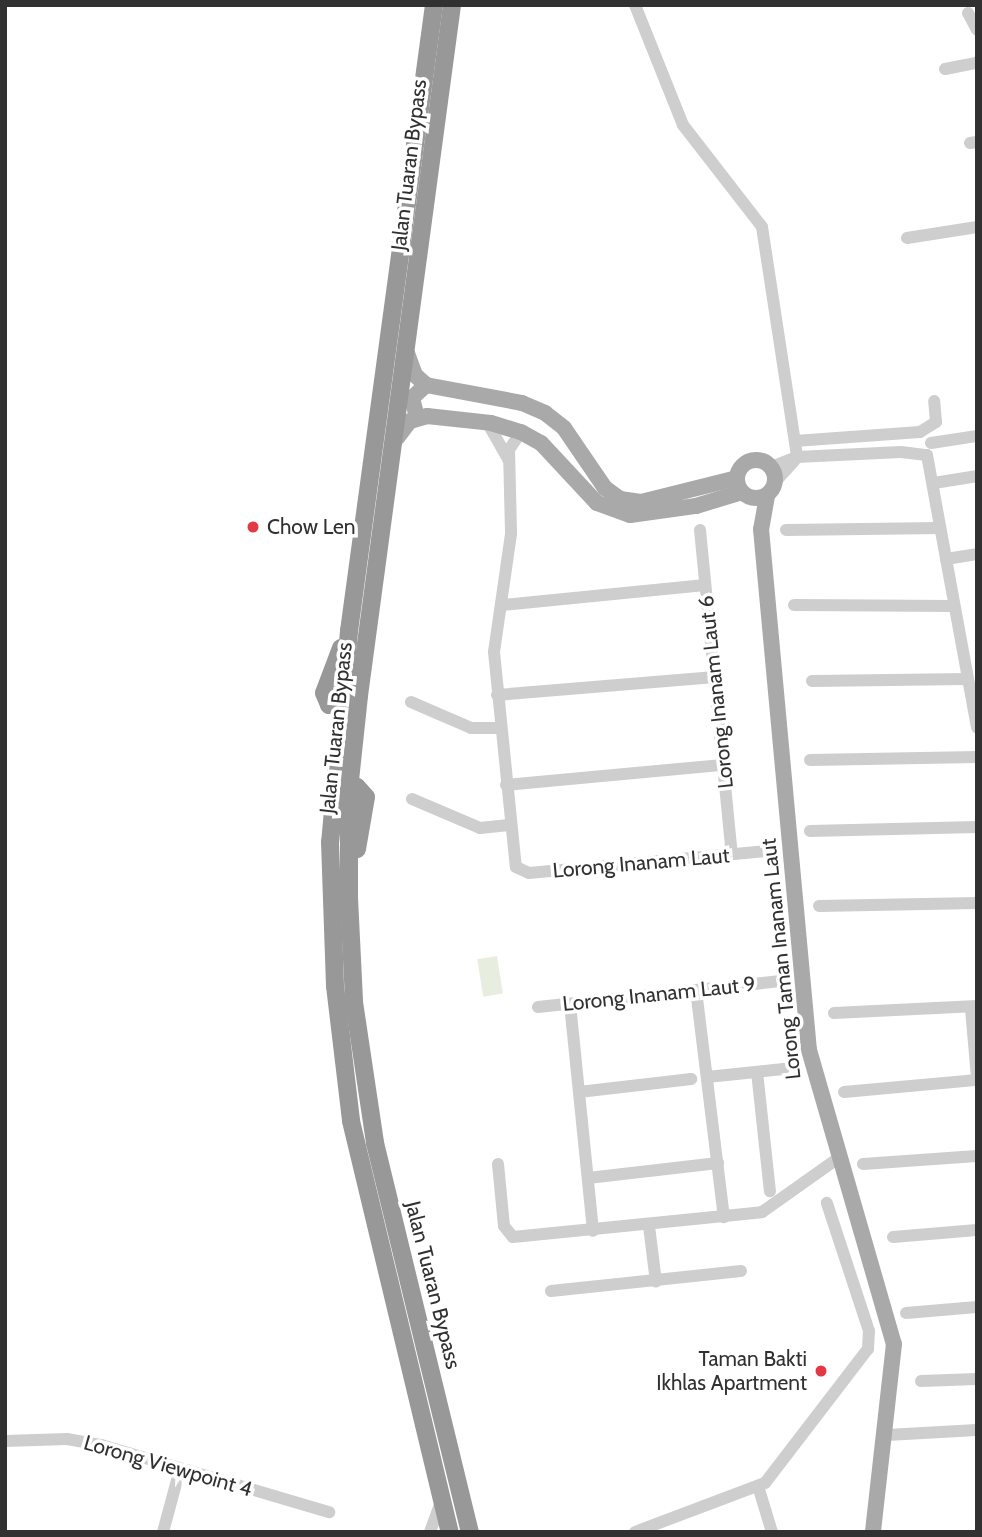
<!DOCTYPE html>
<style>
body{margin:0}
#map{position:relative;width:982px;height:1537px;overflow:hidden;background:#fff;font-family:Cabin,sans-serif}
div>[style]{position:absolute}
.green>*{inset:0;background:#e7eee0;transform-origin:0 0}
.minor>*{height:12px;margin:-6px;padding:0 6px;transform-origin:6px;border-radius:6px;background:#cecece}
.major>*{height:16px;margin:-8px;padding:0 8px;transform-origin:8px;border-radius:8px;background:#a9a9a9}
.major>.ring{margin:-8px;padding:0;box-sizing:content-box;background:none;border:16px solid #a9a9a9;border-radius:50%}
.highway>*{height:18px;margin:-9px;padding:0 9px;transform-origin:9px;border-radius:9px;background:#989898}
.dots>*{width:19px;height:19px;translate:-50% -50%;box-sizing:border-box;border:4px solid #fff;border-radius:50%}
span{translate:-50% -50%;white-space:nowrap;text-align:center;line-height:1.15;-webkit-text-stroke:7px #fff;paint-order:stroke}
.street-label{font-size:21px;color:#313131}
.poi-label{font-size:21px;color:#313131}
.left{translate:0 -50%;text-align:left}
.right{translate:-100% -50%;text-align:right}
.frame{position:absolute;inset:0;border:7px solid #313131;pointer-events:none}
</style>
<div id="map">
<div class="green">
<i style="left:497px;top:956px;width:38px;height:20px;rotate:81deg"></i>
</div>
<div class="minor">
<i style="left:635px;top:5px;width:129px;rotate:68.2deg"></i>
<i style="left:683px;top:125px;width:129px;rotate:52.2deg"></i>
<i style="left:762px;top:227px;width:233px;rotate:81.3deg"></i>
<i style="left:968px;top:13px;width:19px;rotate:62deg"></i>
<i style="left:945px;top:69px;width:33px;rotate:-11deg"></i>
<i style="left:970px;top:143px;width:7px;rotate:-8deg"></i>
<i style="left:907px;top:238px;width:71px;rotate:-8.9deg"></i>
<i style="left:487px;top:422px;width:43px;rotate:60.4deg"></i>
<i style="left:521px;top:432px;width:22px;rotate:124deg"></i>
<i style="left:509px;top:450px;width:84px;rotate:88.6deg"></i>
<i style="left:511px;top:534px;width:119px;rotate:98.2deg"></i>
<i style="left:494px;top:652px;width:216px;rotate:84.2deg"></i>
<i style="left:516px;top:867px;width:14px;rotate:25deg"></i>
<i style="left:529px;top:873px;width:240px;rotate:-5.3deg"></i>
<i style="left:795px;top:441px;width:125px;rotate:-4.1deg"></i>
<i style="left:920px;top:432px;width:19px;rotate:-32deg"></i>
<i style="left:936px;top:422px;width:21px;rotate:-95deg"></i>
<i style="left:931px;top:443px;width:47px;rotate:-8.7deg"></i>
<i style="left:771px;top:467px;width:28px;rotate:-21deg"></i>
<i style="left:797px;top:457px;width:104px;rotate:-2.8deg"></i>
<i style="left:901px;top:452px;width:26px;rotate:7deg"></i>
<i style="left:927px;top:455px;width:277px;rotate:79.6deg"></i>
<i style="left:776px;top:481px;width:28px;rotate:-48deg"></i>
<i style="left:934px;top:483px;width:44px;rotate:-9.2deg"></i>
<i style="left:700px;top:530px;width:326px;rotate:84.4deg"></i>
<i style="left:786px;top:530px;width:154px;rotate:-0.7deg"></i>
<i style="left:946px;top:559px;width:31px;rotate:-9deg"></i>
<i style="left:502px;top:605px;width:204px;rotate:-5.6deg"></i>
<i style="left:794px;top:605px;width:160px;rotate:0.4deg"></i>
<i style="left:812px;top:681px;width:155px;rotate:-0.7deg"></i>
<i style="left:497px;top:695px;width:219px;rotate:-4.7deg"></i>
<i style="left:411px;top:702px;width:65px;rotate:23.4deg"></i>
<i style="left:471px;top:728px;width:28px"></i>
<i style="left:810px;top:760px;width:167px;rotate:-1deg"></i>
<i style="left:506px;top:785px;width:218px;rotate:-5.3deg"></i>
<i style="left:412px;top:799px;width:74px;rotate:23.1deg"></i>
<i style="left:480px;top:828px;width:29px;rotate:-6deg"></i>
<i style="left:810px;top:831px;width:167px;rotate:-1.4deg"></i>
<i style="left:819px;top:906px;width:158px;rotate:-1.1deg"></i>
<i style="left:696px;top:990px;width:229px;rotate:83deg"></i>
<i style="left:570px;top:1004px;width:228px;rotate:84.2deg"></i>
<i style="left:538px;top:1007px;width:244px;rotate:-6.1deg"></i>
<i style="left:971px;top:1009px;width:69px;rotate:85deg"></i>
<i style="left:834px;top:1013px;width:143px;rotate:-2.8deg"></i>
<i style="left:757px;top:1072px;width:120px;rotate:83.8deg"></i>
<i style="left:707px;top:1077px;width:77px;rotate:-5.9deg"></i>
<i style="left:579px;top:1092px;width:113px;rotate:-6.6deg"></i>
<i style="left:844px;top:1092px;width:134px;rotate:-5.2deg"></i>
<i style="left:498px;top:1164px;width:62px;rotate:84.5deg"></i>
<i style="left:504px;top:1226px;width:14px;rotate:51deg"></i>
<i style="left:513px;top:1237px;width:250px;rotate:-5.7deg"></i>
<i style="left:762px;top:1212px;width:92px;rotate:-35.2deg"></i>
<i style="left:863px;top:1164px;width:114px;rotate:-4deg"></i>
<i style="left:588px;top:1178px;width:131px;rotate:-6.6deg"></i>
<i style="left:649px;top:1226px;width:56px;rotate:82.9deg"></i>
<i style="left:893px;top:1237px;width:84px;rotate:-4.8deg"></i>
<i style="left:551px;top:1291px;width:191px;rotate:-6deg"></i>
<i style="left:906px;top:1313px;width:71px;rotate:-4.8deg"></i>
<i style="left:921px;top:1381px;width:56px;rotate:-2deg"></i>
<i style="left:887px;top:1435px;width:90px;rotate:-3.2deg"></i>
<i style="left:5px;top:1441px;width:62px;rotate:-1.8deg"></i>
<i style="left:67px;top:1439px;width:35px;rotate:10deg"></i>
<i style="left:101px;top:1445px;width:238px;rotate:16.4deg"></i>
<i style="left:758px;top:1486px;width:48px;rotate:73.1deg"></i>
<i style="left:163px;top:1532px;width:65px;rotate:-74.9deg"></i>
<i style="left:430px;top:1532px;width:35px;rotate:-70deg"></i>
<i style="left:635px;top:1532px;width:139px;rotate:-20.7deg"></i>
<i style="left:765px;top:1483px;width:169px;rotate:-52.5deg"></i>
<i style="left:868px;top:1349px;width:18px;rotate:-87deg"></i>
<i style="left:869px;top:1331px;width:135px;rotate:-108.2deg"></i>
</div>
<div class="major">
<i style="left:407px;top:353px;width:23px;rotate:70deg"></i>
<i style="left:415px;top:375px;width:15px;rotate:42deg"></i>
<i style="left:426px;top:385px;width:98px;rotate:10.6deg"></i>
<i style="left:522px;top:403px;width:25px;rotate:23deg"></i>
<i style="left:545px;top:413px;width:24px;rotate:38deg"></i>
<i style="left:564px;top:428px;width:73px;rotate:55.7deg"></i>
<i style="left:605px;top:488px;width:19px;rotate:36deg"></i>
<i style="left:620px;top:499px;width:21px;rotate:8deg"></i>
<i style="left:641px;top:502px;width:99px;rotate:-14deg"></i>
<i style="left:417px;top:417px;width:20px;rotate:-105deg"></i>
<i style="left:412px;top:398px;width:19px;rotate:-43deg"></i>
<i style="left:397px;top:438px;width:21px;rotate:-53deg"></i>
<i style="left:410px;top:421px;width:18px;rotate:-16deg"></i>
<i style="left:427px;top:416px;width:64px;rotate:6.2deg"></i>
<i style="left:491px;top:423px;width:31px;rotate:17deg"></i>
<i style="left:521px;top:432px;width:23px;rotate:29deg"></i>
<i style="left:541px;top:443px;width:82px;rotate:47deg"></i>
<i style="left:597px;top:503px;width:35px;rotate:20deg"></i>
<i style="left:630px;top:515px;width:67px;rotate:-7.8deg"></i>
<i style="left:696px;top:506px;width:48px;rotate:-16.9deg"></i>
<i class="ring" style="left:737px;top:460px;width:22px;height:22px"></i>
<i style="left:767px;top:496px;width:34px;rotate:100deg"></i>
<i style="left:761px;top:529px;width:523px;rotate:84.74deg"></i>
<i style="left:809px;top:1050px;width:306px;rotate:73.9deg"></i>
<i style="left:894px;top:1344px;width:189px;rotate:96.4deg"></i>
</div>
<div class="highway">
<i style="left:434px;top:5px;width:632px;rotate:97.73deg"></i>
<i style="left:349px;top:631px;width:212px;rotate:95.1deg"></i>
<i style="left:330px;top:842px;width:144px;rotate:88deg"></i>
<i style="left:335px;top:986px;width:136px;rotate:83.2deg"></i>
<i style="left:351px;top:1121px;width:423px;rotate:76.5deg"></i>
<i style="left:452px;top:5px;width:697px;rotate:97.67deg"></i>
<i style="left:359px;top:696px;width:94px;rotate:96.1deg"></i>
<i style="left:349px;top:789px;width:109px;rotate:90deg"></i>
<i style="left:349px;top:898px;width:104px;rotate:87.2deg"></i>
<i style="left:354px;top:1002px;width:143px;rotate:81.5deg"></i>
<i style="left:375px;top:1143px;width:400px;rotate:76.3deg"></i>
<i style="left:341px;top:648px;width:48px;rotate:110.7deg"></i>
<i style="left:324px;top:693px;width:13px;rotate:67deg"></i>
<i style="left:329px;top:705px;width:21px;rotate:-11deg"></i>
<i style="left:343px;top:795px;width:16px;rotate:-30deg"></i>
<i style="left:357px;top:787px;width:13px;rotate:48deg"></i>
<i style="left:366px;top:797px;width:53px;rotate:99.8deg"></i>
</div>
<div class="dots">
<i style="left:253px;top:527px;background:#e43844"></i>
<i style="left:821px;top:1371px;background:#e43844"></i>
</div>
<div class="street-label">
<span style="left:409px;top:165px;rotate:-83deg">Jalan Tuaran Bypass</span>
<span style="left:716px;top:692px;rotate:-96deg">Lorong Inanam Laut 6</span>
<span style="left:336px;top:728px;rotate:-84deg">Jalan Tuaran Bypass</span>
<span style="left:641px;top:863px;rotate:-5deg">Lorong Inanam Laut</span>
<span style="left:781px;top:959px;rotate:-96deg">Lorong Taman Inanam Laut</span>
<span style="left:659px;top:994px;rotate:-6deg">Lorong Inanam Laut 9</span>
<span style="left:433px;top:1285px;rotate:76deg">Jalan Tuaran Bypass</span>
<span style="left:168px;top:1466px;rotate:16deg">Lorong Viewpoint 4</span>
</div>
<div class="poi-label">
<span class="left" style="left:267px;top:527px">Chow Len</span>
<span class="right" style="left:807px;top:1371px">Taman Bakti<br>Ikhlas Apartment</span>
</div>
<div class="frame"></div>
</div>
